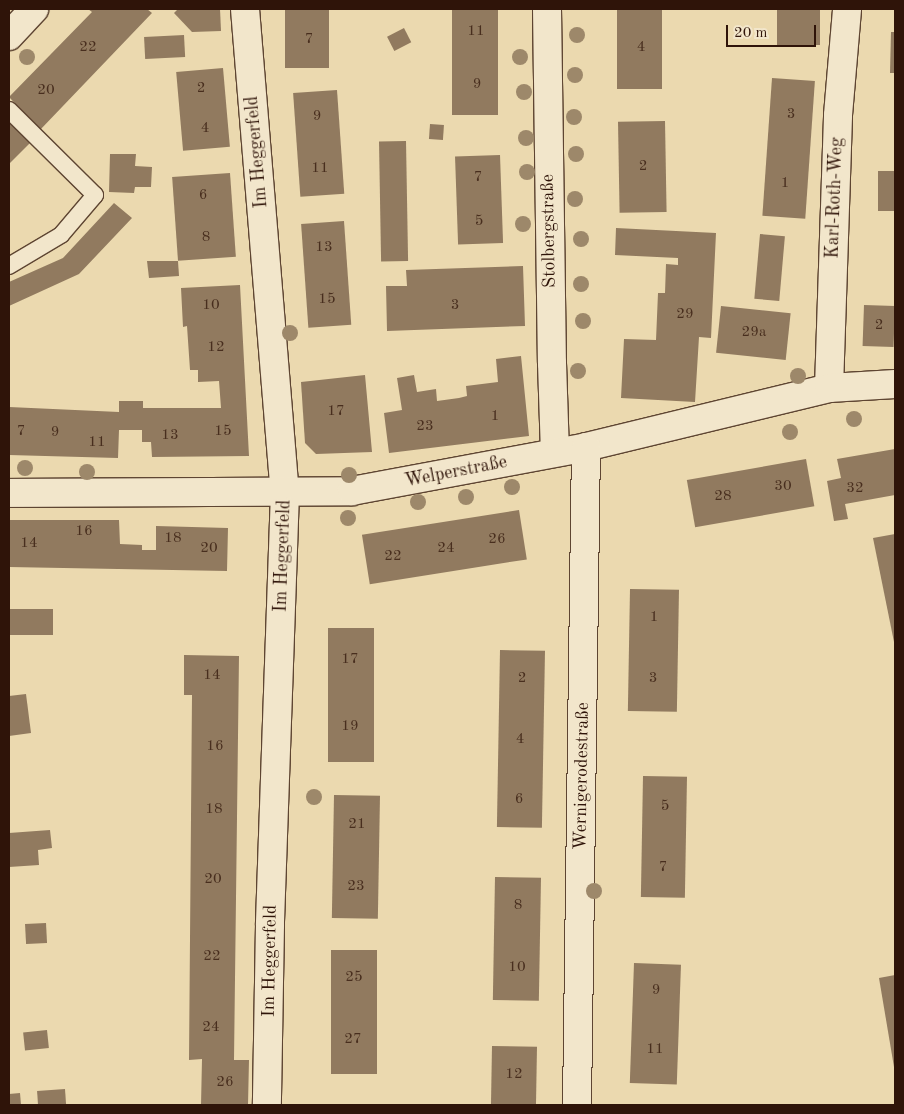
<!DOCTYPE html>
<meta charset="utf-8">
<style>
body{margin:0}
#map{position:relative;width:904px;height:1114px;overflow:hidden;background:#ebd9af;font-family:"Old Standard TT",serif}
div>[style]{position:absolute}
.building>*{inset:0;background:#917a5f;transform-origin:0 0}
.roads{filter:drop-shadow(1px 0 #5e4532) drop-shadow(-1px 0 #5e4532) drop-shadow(0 1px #5e4532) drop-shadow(0 -1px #5e4532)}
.lane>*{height:16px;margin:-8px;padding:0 8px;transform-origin:8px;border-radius:8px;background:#f2e6cb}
.street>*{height:28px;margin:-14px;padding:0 14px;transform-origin:14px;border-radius:14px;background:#f2e6cb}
.secondary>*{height:28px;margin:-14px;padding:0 14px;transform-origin:14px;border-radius:14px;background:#f2e6cb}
.trees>*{width:16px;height:16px;margin:-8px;border-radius:50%;background:#9d886a}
span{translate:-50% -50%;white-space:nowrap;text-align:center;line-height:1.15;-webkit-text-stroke:4.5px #f2e6cb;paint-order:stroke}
.number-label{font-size:15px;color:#482e1e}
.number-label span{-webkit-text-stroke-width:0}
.street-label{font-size:18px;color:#2f1409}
.frame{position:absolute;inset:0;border:10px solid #2f1409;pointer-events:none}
.scale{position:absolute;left:726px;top:25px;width:90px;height:22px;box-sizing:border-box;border:2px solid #2f1409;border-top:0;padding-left:6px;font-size:15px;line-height:18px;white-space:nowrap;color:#2f1409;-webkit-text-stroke:4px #f2e6cb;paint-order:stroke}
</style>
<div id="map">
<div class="building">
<i style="clip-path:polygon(88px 9px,147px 9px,152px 13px,40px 130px,9px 97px,92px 12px)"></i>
<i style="clip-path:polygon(178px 9px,220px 9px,221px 31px,192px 32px,174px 13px)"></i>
<i style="left:285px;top:9px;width:44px;height:59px"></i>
<i style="left:452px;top:9px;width:46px;height:106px"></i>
<i style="left:617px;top:9px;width:45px;height:80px"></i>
<i style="left:777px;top:9px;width:43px;height:36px"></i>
<i style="left:404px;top:28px;width:16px;height:19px;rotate:63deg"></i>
<i style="clip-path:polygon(891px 32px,895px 32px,895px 73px,890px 73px)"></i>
<i style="left:184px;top:35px;width:22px;height:40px;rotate:87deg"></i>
<i style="left:223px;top:68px;width:79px;height:47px;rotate:85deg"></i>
<i style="left:772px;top:78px;width:43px;height:138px;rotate:4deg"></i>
<i style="left:337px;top:90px;width:104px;height:44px;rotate:86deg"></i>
<i style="left:665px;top:121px;width:91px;height:47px;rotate:89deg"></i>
<i style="clip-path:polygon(9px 122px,30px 143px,9px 164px)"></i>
<i style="left:430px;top:124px;width:14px;height:15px;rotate:4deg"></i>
<i style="left:406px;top:141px;width:120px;height:27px;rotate:89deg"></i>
<i style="clip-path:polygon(110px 154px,136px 154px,135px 166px,152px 167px,151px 187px,135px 187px,134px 193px,109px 192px)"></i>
<i style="left:500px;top:155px;width:88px;height:45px;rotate:88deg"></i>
<i style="left:878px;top:171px;width:17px;height:40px"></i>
<i style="left:230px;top:173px;width:84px;height:58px;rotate:86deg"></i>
<i style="clip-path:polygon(114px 203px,132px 218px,79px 274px,9px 306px,9px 282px,63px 258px)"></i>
<i style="left:344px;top:221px;width:104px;height:43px;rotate:86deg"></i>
<i style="clip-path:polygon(616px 228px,716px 233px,711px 338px,699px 337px,695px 402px,621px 398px,624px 339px,656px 340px,658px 293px,665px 293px,666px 264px,678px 265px,678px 258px,615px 255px)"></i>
<i style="left:760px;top:234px;width:25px;height:65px;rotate:5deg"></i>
<i style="clip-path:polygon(147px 261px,178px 261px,179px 276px,149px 278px)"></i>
<i style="clip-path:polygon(523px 266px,525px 326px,387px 331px,386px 286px,407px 286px,406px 270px)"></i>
<i style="clip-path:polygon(240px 285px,249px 456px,152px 457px,151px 442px,142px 442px,142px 430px,119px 430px,118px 458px,9px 455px,9px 407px,119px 412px,119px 401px,143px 401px,143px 408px,221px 408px,219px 381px,198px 382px,198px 370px,190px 370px,187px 326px,183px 327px,181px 288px)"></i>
<i style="left:864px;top:305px;width:31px;height:41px;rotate:2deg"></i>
<i style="left:721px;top:306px;width:70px;height:47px;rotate:6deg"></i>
<i style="clip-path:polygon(521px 356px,529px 436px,389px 453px,384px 413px,402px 410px,397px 378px,414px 375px,417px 392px,436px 389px,437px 401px,459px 398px,467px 396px,466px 386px,498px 382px,496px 359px)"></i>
<i style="clip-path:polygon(365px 375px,372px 452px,316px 454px,305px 443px,301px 382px)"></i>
<i style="clip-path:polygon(895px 449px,895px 495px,845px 504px,848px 519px,834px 521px,827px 481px,841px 478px,837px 459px)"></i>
<i style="left:806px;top:459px;width:48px;height:121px;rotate:80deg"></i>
<i style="left:519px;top:510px;width:50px;height:159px;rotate:81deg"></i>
<i style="clip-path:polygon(9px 520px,119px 520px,120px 544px,142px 545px,142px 550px,156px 550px,156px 526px,228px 528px,227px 571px,9px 567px)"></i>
<i style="clip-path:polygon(895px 534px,895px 641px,894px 642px,873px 538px)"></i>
<i style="left:630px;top:589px;width:49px;height:122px;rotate:1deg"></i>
<i style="left:9px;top:609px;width:44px;height:26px"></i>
<i style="left:328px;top:628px;width:46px;height:134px"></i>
<i style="left:500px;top:650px;width:45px;height:177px;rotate:1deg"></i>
<i style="clip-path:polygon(184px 655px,239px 656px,234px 1060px,249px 1060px,248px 1105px,201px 1105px,202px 1059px,189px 1060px,192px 695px,184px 695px)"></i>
<i style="clip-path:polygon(26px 694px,31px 733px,9px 736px,9px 696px)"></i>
<i style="left:643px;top:776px;width:44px;height:121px;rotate:1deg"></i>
<i style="left:334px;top:795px;width:46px;height:123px;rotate:1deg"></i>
<i style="clip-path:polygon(50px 830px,52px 848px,38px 850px,39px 865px,9px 867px,9px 833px)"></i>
<i style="left:495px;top:877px;width:46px;height:123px;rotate:1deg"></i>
<i style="left:46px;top:923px;width:20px;height:21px;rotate:87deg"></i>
<i style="left:331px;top:950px;width:46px;height:124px"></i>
<i style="left:634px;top:963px;width:47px;height:120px;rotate:2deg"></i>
<i style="clip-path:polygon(895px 975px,895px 1067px,894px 1067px,879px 978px)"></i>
<i style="left:47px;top:1030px;width:18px;height:24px;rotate:84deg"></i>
<i style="left:492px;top:1046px;width:45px;height:59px;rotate:1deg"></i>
<i style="left:65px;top:1089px;width:16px;height:28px;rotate:86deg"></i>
<i style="clip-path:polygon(20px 1093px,21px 1105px,9px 1105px,9px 1094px)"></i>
</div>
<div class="roads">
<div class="lane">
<i style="left:9px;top:110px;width:121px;rotate:44.7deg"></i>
<i style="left:95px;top:195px;width:52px;rotate:130.4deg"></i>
<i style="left:61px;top:235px;width:61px;rotate:149.2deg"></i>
</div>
<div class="street">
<i style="left:245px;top:9px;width:485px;rotate:85.3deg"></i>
<i style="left:285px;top:492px;width:433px;rotate:92deg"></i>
<i style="left:270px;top:925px;width:180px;rotate:91deg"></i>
<i style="left:547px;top:9px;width:354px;rotate:89.2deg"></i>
<i style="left:552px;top:363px;width:89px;rotate:88.1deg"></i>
<i style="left:829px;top:388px;width:273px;rotate:-88.1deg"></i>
<i style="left:838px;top:115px;width:106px;rotate:-85.1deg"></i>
<i style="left:9px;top:493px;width:343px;rotate:-0.3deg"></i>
<i style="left:352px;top:491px;width:238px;rotate:-10.6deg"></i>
<i style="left:586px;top:447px;width:250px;rotate:-13.6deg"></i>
<i style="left:829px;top:388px;width:66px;rotate:-3.5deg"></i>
<i style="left:577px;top:1105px;width:658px;rotate:-89.22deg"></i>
</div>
<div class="secondary">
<i style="left:9px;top:36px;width:37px;rotate:-47deg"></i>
</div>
</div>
<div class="trees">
<i style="left:577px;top:35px"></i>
<i style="left:27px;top:57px"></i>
<i style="left:520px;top:57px"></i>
<i style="left:575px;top:75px"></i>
<i style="left:524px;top:92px"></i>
<i style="left:574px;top:117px"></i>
<i style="left:526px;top:138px"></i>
<i style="left:576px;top:154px"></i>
<i style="left:527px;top:172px"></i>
<i style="left:575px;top:199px"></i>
<i style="left:523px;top:224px"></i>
<i style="left:581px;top:239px"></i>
<i style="left:581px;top:284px"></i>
<i style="left:583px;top:321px"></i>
<i style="left:290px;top:333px"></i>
<i style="left:578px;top:371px"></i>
<i style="left:798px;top:376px"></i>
<i style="left:854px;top:419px"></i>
<i style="left:790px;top:432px"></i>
<i style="left:25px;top:468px"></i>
<i style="left:87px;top:472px"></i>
<i style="left:349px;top:475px"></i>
<i style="left:512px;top:487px"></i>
<i style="left:466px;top:497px"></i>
<i style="left:418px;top:502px"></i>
<i style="left:348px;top:518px"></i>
<i style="left:314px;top:797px"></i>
<i style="left:594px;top:891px"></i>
</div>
<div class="number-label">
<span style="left:476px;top:32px">11</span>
<span style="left:309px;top:40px">7</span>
<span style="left:88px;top:48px">22</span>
<span style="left:641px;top:48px">4</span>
<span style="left:477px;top:85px">9</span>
<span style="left:201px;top:89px">2</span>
<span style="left:46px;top:91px">20</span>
<span style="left:791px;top:115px">3</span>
<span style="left:317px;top:117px">9</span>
<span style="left:205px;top:129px">4</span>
<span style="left:643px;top:167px">2</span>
<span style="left:320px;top:169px">11</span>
<span style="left:478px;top:178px">7</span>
<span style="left:785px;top:184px">1</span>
<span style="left:203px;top:196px">6</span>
<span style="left:479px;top:222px">5</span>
<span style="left:206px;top:238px">8</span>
<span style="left:324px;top:248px">13</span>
<span style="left:327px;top:300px">15</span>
<span style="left:211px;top:306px">10</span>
<span style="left:455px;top:306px">3</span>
<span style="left:685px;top:315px">29</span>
<span style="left:879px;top:326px">2</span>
<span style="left:754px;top:333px">29a</span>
<span style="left:216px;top:348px">12</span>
<span style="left:336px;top:412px">17</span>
<span style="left:495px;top:417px">1</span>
<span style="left:425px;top:427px">23</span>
<span style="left:21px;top:432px">7</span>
<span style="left:223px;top:432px">15</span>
<span style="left:55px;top:433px">9</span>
<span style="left:170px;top:436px">13</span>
<span style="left:97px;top:443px">11</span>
<span style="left:783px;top:487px">30</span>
<span style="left:855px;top:489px">32</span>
<span style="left:723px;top:497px">28</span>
<span style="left:84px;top:532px">16</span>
<span style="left:173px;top:539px">18</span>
<span style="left:497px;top:540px">26</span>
<span style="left:29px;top:544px">14</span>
<span style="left:209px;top:549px">20</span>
<span style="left:446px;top:549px">24</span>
<span style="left:393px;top:557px">22</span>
<span style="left:654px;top:618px">1</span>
<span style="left:350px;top:660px">17</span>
<span style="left:212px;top:676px">14</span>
<span style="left:522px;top:679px">2</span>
<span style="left:653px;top:679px">3</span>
<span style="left:350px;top:727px">19</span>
<span style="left:520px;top:740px">4</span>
<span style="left:215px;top:747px">16</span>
<span style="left:519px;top:800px">6</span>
<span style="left:665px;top:807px">5</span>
<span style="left:214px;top:810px">18</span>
<span style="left:357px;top:825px">21</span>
<span style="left:663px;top:868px">7</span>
<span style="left:213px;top:880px">20</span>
<span style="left:356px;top:887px">23</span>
<span style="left:518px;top:906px">8</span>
<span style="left:212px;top:957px">22</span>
<span style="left:517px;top:968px">10</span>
<span style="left:354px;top:978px">25</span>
<span style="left:656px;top:991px">9</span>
<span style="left:211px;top:1028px">24</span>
<span style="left:353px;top:1040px">27</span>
<span style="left:655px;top:1050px">11</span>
<span style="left:514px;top:1075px">12</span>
<span style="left:225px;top:1083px">26</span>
</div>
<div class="street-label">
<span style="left:257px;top:152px;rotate:-95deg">Im Heggerfeld</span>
<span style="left:835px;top:198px;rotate:-88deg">Karl-Roth-Weg</span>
<span style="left:549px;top:231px;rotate:-91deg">Stolbergstraße</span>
<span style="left:456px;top:472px;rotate:-11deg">Welperstraße</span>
<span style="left:283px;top:556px;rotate:-88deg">Im Heggerfeld</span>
<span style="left:582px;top:776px;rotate:-89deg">Wernigerodestraße</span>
<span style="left:270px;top:961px;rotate:-89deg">Im Heggerfeld</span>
</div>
<div class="frame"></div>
<div class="scale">20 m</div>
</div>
